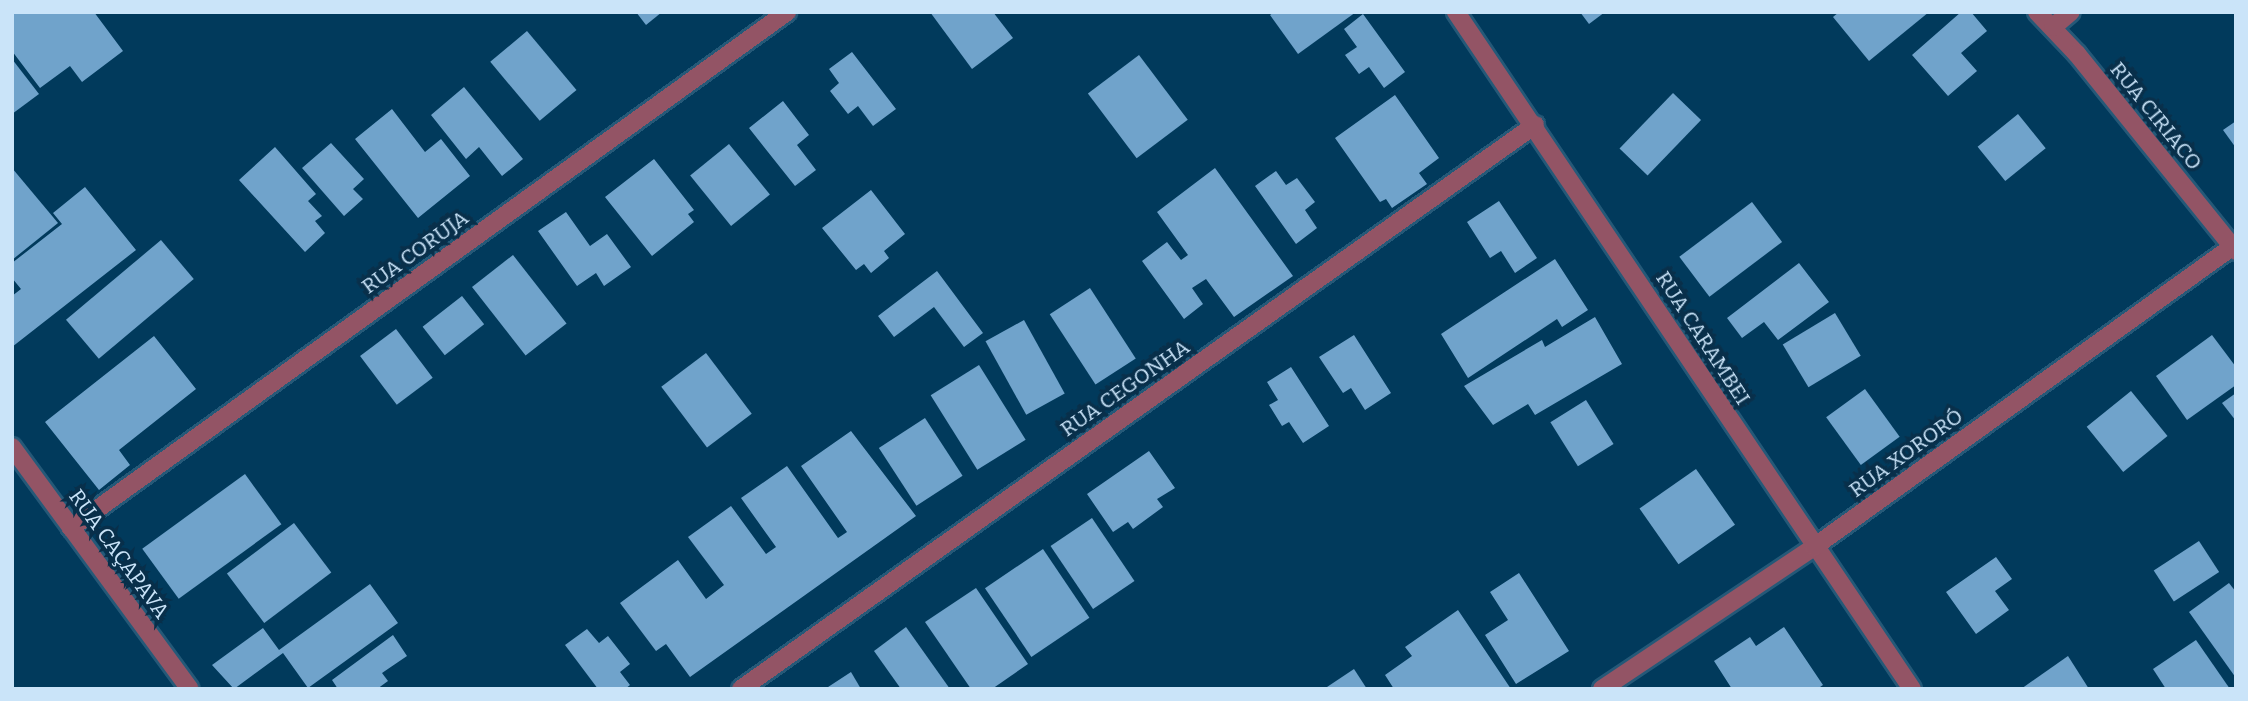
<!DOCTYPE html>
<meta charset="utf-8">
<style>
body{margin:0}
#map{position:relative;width:2248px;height:701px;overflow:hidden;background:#013a5c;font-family:Bitter,serif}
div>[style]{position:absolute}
.building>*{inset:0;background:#70a3cb;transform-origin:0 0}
.roads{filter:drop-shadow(2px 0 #255978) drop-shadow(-2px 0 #255978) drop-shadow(0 2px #255978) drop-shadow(0 -2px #255978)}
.minor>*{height:18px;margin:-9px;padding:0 9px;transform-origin:9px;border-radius:9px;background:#935465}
.tertiary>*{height:18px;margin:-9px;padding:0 9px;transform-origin:9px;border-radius:9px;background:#935465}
span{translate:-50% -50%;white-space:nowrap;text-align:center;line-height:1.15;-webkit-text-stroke:7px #082f4a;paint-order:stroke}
.street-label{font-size:21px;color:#cae4f9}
.frame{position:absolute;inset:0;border:14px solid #cae4f9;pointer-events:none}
</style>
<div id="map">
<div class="building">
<i style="clip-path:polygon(12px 12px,94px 12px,123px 51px,82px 82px,70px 66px,40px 88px,12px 51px)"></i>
<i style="clip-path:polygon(636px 12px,662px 12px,646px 25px)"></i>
<i style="clip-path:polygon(930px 12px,993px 12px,1013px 38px,972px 69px)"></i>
<i style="clip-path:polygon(1274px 12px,1356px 12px,1298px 54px,1270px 15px)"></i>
<i style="clip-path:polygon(1580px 12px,1605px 12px,1589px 24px)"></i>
<i style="clip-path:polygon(1839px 12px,1929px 12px,1869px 61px,1833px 17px)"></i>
<i style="clip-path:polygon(1961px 12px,1971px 12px,1987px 31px,1961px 53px,1977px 71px,1948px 96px,1912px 55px)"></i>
<i style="clip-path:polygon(1363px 14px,1405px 72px,1384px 88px,1369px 67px,1359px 74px,1345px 55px,1357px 47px,1344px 29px)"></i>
<i style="left:527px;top:31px;width:77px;height:48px;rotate:50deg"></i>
<i style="clip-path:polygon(852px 52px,896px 109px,873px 126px,858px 106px,848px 114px,830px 91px,839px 83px,829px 69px)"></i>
<i style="left:1139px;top:55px;width:81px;height:64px;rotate:53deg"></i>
<i style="clip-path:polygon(12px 59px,39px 94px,12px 114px)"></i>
<i style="clip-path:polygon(464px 87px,523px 159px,502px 176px,479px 147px,466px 159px,431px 115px)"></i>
<i style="left:1673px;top:93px;width:39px;height:77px;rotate:44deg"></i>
<i style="clip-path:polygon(1395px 95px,1439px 158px,1419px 173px,1427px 184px,1392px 208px,1386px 199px,1380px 202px,1335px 138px)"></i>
<i style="clip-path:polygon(783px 101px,809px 135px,797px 145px,816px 170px,795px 186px,749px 128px)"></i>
<i style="clip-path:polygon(392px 109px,425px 152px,441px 139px,470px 176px,418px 218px,355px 139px)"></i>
<i style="left:2018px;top:114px;width:44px;height:52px;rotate:51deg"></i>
<i style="clip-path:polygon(2236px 121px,2236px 148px,2223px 130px)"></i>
<i style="clip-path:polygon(331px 143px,364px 179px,353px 189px,363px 199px,344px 216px,302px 168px)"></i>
<i style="left:729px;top:144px;width:65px;height:50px;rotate:51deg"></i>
<i style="clip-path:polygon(275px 147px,316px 194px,308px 201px,322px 216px,315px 221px,325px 233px,305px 252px,239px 180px)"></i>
<i style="clip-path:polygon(654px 159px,694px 210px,688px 214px,694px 222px,652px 256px,605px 197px)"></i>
<i style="clip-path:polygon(12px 168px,58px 223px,12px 260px)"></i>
<i style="clip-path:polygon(1215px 168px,1293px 276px,1234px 317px,1206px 279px,1192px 288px,1203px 304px,1184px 319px,1142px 261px,1167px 242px,1181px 260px,1188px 255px,1157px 212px)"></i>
<i style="clip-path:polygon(1276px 171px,1286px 185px,1297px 178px,1315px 202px,1305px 210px,1317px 228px,1296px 244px,1255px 186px)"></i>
<i style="clip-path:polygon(85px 187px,136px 250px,12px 347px,12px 296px,21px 289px,12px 278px,12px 263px,62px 224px,53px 213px)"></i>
<i style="clip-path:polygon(871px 190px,905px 234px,884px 251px,889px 258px,871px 273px,864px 264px,856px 270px,822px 228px)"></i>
<i style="clip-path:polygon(1499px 201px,1537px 258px,1515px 273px,1501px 251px,1490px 258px,1467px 222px)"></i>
<i style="left:1752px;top:202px;width:50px;height:91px;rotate:53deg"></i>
<i style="clip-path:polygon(566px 212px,590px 246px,607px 234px,631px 267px,604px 286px,596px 273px,577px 286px,538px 231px)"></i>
<i style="left:161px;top:240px;width:51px;height:124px;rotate:50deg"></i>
<i style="left:513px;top:255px;width:87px;height:52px;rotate:52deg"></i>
<i style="clip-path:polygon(1555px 259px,1588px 310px,1562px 327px,1557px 319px,1468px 378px,1441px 334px)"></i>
<i style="clip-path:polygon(1799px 263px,1829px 302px,1778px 340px,1764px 322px,1742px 338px,1727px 318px)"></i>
<i style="clip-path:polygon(937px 271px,983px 333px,964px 347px,934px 307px,894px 337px,878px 316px)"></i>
<i style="left:1090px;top:288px;width:84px;height:48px;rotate:57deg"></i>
<i style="left:462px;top:296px;width:36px;height:50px;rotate:52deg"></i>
<i style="left:1835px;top:313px;width:50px;height:61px;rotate:59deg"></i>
<i style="clip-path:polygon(1595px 317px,1622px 364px,1535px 415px,1528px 404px,1493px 425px,1464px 386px,1542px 340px,1545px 347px)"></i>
<i style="left:1024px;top:320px;width:84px;height:44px;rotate:61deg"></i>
<i style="left:396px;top:329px;width:61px;height:45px;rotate:53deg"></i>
<i style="clip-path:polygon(1354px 335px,1391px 393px,1365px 410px,1351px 388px,1343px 393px,1319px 357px)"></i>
<i style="clip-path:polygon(2212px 335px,2236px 367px,2236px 385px,2187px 420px,2156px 376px)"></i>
<i style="clip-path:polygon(154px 336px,196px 389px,119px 450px,130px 465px,99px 490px,45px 422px)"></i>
<i style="left:706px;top:353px;width:76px;height:56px;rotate:53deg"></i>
<i style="left:979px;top:365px;width:88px;height:57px;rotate:58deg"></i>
<i style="clip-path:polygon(1291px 367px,1329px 426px,1303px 443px,1289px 422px,1282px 426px,1269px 405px,1278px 400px,1267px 382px)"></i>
<i style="left:1865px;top:389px;width:59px;height:48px;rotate:54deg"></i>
<i style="left:2131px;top:391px;width:58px;height:57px;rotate:51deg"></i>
<i style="clip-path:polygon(2236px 393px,2236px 421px,2222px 403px)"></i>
<i style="left:1586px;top:400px;width:52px;height:42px;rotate:58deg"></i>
<i style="left:925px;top:418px;width:69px;height:55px;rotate:57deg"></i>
<i style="clip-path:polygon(851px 431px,916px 516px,690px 677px,666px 644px,656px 651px,620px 603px,678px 560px,706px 599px,724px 585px,688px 537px,731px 506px,766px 554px,776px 547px,741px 498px,787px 466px,838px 538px,847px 532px,801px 466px)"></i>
<i style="clip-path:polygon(1149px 451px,1175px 488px,1157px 499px,1163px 507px,1133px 529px,1128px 522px,1113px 532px,1087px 494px)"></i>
<i style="left:1696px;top:469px;width:68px;height:69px;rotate:55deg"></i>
<i style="left:245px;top:474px;width:62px;height:127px;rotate:54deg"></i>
<i style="left:1092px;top:518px;width:76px;height:50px;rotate:56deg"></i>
<i style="left:294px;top:523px;width:62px;height:84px;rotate:53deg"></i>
<i style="left:2199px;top:541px;width:37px;height:54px;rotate:57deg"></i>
<i style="left:1043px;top:549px;width:83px;height:70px;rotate:56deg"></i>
<i style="clip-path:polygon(1996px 557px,2012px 579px,1995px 591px,2009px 610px,1976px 634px,1946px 592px)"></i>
<i style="clip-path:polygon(1519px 573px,1569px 651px,1516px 684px,1485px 635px,1508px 620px,1490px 592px)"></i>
<i style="clip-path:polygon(2229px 583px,2236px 592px,2236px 678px,2189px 612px)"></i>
<i style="clip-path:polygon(370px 584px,398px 623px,308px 688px,283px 653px,234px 689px,212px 665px,263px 628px,279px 650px)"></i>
<i style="clip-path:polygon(976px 588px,1028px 664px,992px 689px,971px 689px,925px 622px)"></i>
<i style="clip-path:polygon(1458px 610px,1511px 689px,1394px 689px,1385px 675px,1412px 656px,1405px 647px)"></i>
<i style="clip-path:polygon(906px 627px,950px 689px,901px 689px,874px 651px)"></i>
<i style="clip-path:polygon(1784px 627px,1823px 685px,1817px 689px,1732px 689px,1714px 661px,1750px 637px,1756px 646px)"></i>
<i style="clip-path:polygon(587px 629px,599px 643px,608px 636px,630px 664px,620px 672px,630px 685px,625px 689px,598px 689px,565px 645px)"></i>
<i style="clip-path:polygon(393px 635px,407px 656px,382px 673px,388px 681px,377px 689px,338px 689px,332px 680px)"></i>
<i style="clip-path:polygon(2196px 640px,2230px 689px,2166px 689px,2153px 669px)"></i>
<i style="clip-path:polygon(2068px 656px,2089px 689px,2021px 689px)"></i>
<i style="clip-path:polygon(1354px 669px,1367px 689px,1324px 689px)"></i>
<i style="clip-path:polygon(851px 672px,861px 689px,825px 689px)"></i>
</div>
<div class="roads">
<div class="minor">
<i style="left:1456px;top:12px;width:816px;rotate:56.04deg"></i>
<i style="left:2037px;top:12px;width:58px;rotate:46.4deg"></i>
<i style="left:2077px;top:54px;width:253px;rotate:51.1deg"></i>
<i style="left:2053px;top:27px;width:23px;rotate:-40deg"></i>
<i style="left:71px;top:528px;width:883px;rotate:-35.78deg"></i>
<i style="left:741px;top:689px;width:974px;rotate:-35.39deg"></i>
<i style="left:1602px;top:689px;width:255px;rotate:-33.8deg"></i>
<i style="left:1814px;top:547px;width:515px;rotate:-35.67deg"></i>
</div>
<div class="tertiary">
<i style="left:12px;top:447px;width:300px;rotate:53.7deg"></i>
</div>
</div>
<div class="street-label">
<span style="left:2156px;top:116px;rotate:51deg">RUA CIRIACO</span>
<span style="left:415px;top:252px;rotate:-36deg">RUA CORUJA</span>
<span style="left:1703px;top:338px;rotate:57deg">RUA CARAMBEI</span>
<span style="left:1125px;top:388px;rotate:-35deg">RUA CEGONHA</span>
<span style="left:1906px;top:453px;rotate:-36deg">RUA XORORÓ</span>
<span style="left:119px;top:554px;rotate:54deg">RUA CAÇAPAVA</span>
</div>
<div class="frame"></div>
</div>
